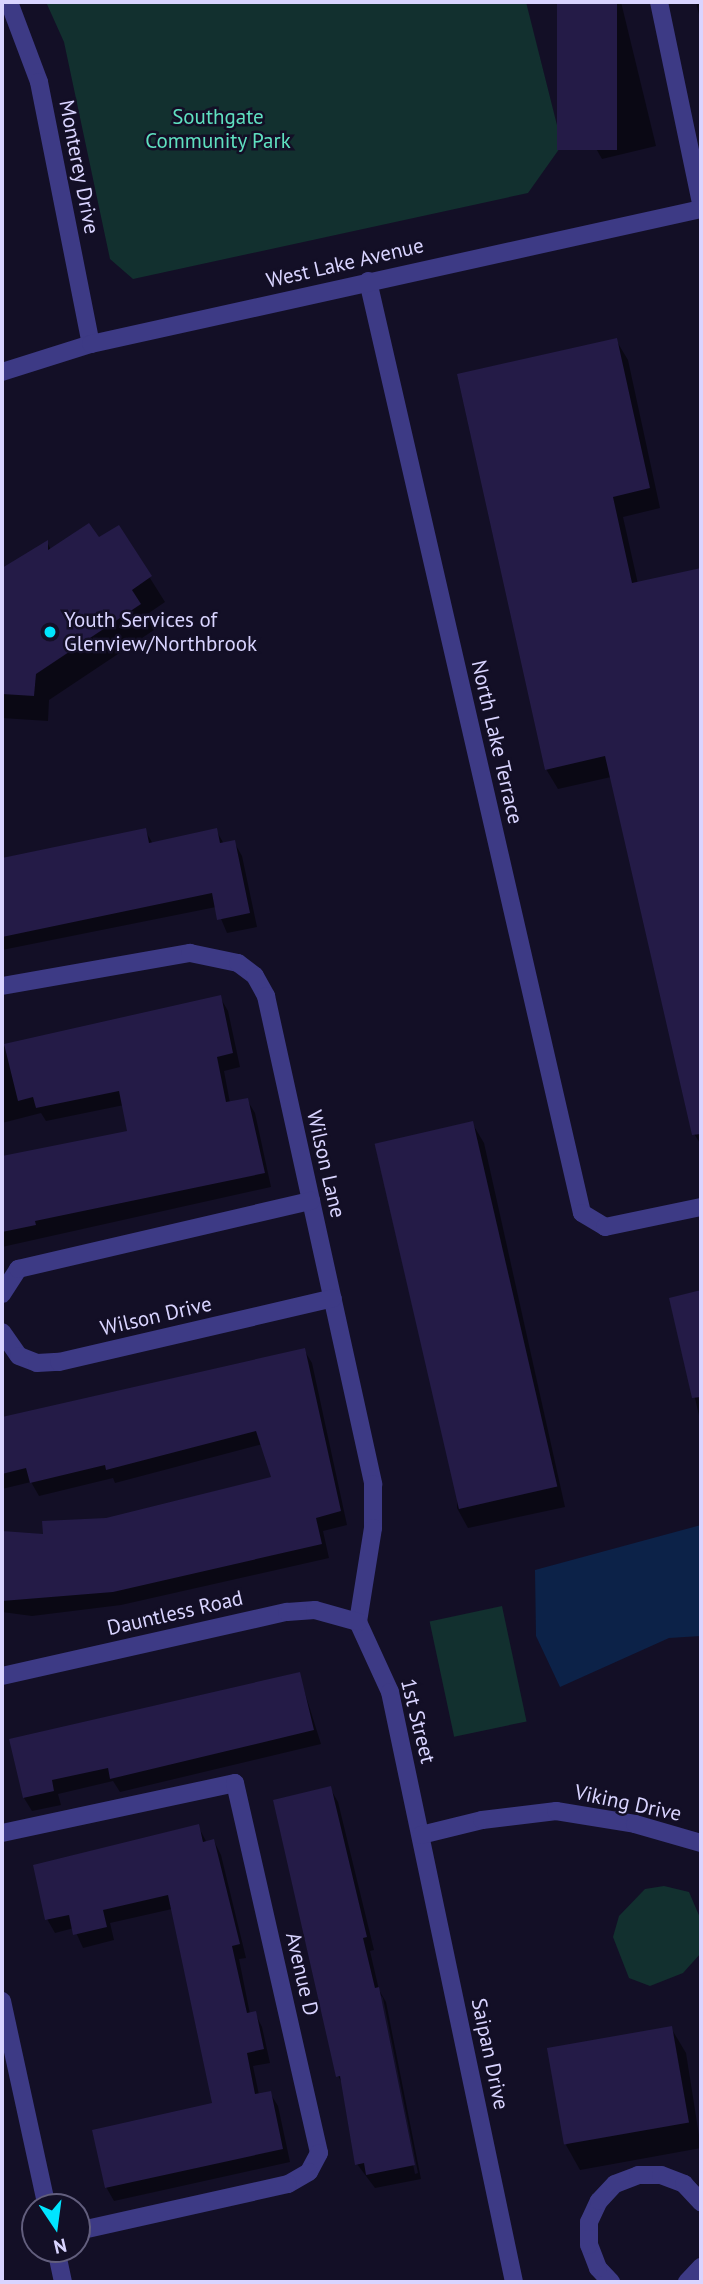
<!DOCTYPE html>
<style>
body{margin:0}
#map{position:relative;width:703px;height:2284px;overflow:hidden;background:#130f26;font-family:"PT Sans",sans-serif}
div>[style]{position:absolute}
.green>*{inset:0;background:#12302f;transform-origin:0 0}
.water>*{inset:0;background:#0c2248}
.shadow>*{inset:0;background:#0007}
.building>*{inset:0;background:#241b47;transform-origin:0 0}
.minor>*{height:18px;margin:-9px;padding:0 9px;transform-origin:9px;border-radius:9px;background:#3d3a85}
.dots>*{width:19px;height:19px;translate:-50% -50%;box-sizing:border-box;border:4px solid #130f26;border-radius:50%}
span{translate:-50% -50%;white-space:nowrap;text-align:center;line-height:1.15;-webkit-text-stroke:5px #130f26;paint-order:stroke}
.park-label{font-size:21px;color:#5fe0c0}
.street-label{font-size:21px;color:#d9d4ff}
.poi-label{font-size:21px;color:#d9d4ff}
.left{translate:0 -50%;text-align:left}
.frame{position:absolute;inset:0;border:4px solid #d9d4ff;pointer-events:none}
.north{position:absolute;left:21px;top:2193px;width:70px;height:70px;box-sizing:border-box;background:#130f26;border:2px solid #625e7d;border-radius:50%;rotate:167deg;font-size:19px;font-weight:700;line-height:28px;text-align:center;color:#d9d4ff}
.north::after{content:'';display:block;margin:auto;width:24px;height:32px;background:#00e5ff;clip-path:polygon(50% 0,100% 100%,50% 72%,0 100%)}
</style>
<div id="map">
<div class="green">
<i style="clip-path:polygon(46px 2px,526px 2px,562px 145px,528px 193px,133px 279px,110px 259px,64px 42px)"></i>
<i style="left:502px;top:1606px;width:118px;height:74px;rotate:78deg"></i>
<i style="clip-path:polygon(664px 1886px,689px 1892px,701px 1920px,701px 1953px,683px 1973px,650px 1986px,629px 1978px,613px 1937px,619px 1916px,645px 1889px)"></i>
</div>
<div class="water">
<i style="clip-path:polygon(701px 1525px,701px 1636px,669px 1638px,560px 1687px,536px 1636px,535px 1570px)"></i>
</div>
<div class="shadow">
<i style="clip-path:polygon(559px 2px,621px 2px,656px 146px,602px 159px,594px 145px)"></i>
<i style="clip-path:polygon(696px 2px,701px 2px,701px 23px)"></i>
<i style="clip-path:polygon(616px 340px,628px 360px,660px 508px,623px 517px,638px 584px,701px 570px,701px 1145px,693px 1132px,611px 777px,558px 789px,546px 769px)"></i>
<i style="clip-path:polygon(118px 527px,165px 602px,146px 615px,154px 630px,49px 700px,48px 721px,2px 718px,2px 570px,47px 542px,51px 550px,98px 540px)"></i>
<i style="clip-path:polygon(145px 830px,153px 844px,216px 830px,224px 844px,234px 842px,242px 856px,257px 927px,227px 933px,216px 907px,2px 950px,2px 867px)"></i>
<i style="clip-path:polygon(220px 997px,228px 1011px,240px 1067px,224px 1071px,230px 1103px,247px 1100px,255px 1113px,271px 1187px,2px 1247px,2px 1157px,129px 1132px,124px 1105px,46px 1121px,41px 1113px,2px 1123px,2px 1047px)"></i>
<i style="clip-path:polygon(472px 1123px,484px 1143px,565px 1507px,468px 1528px,457px 1508px)"></i>
<i style="clip-path:polygon(701px 1292px,701px 1424px,672px 1299px)"></i>
<i style="clip-path:polygon(304px 1350px,312px 1363px,347px 1525px,323px 1531px,329px 1558px,121px 1605px,32px 1616px,2px 1612px,2px 1533px,45px 1536px,273px 1479px,263px 1444px,115px 1483px,113px 1478px,39px 1496px,31px 1482px,2px 1489px,2px 1418px)"></i>
<i style="clip-path:polygon(299px 1674px,321px 1744px,120px 1792px,113px 1781px,58px 1794px,61px 1805px,32px 1811px,24px 1798px,12px 1740px)"></i>
<i style="clip-path:polygon(evenodd,330px 1788px,338px 1802px,374px 1950px,370px 1951px,379px 1990px,386px 2002px,421px 2179px,375px 2188px,357px 2164px,344px 2086px,338px 2076px,330px 1788px,379px 1993px,383px 1998px,418px 2173px,415px 2174px,379px 1993px)"></i>
<i style="clip-path:polygon(198px 1826px,207px 1843px,214px 1841px,221px 1855px,246px 1958px,239px 1959px,250px 2014px,255px 2013px,262px 2027px,270px 2063px,253px 2066px,259px 2095px,270px 2093px,278px 2106px,290px 2162px,114px 2201px,106px 2187px,214px 2105px,172px 1909px,110px 1923px,114px 1940px,83px 1948px,74px 1928px,55px 1933px,47px 1919px)"></i>
<i style="clip-path:polygon(671px 2028px,686px 2053px,701px 2148px,580px 2170px,566px 2145px)"></i>
</div>
<div class="building">
<i style="left:557px;top:2px;width:60px;height:148px"></i>
<i style="clip-path:polygon(617px 338px,650px 488px,613px 497px,632px 583px,701px 568px,701px 1134px,692px 1135px,605px 756px,545px 770px,457px 374px)"></i>
<i style="clip-path:polygon(89px 523px,99px 537px,119px 525px,152px 576px,132px 590px,141px 604px,36px 674px,34px 696px,2px 694px,2px 568px,48px 540px,48px 550px)"></i>
<i style="clip-path:polygon(146px 828px,149px 843px,217px 828px,220px 843px,235px 840px,250px 913px,217px 920px,212px 893px,2px 937px,2px 858px)"></i>
<i style="clip-path:polygon(221px 995px,233px 1053px,217px 1057px,226px 1102px,248px 1098px,265px 1173px,35px 1221px,36px 1225px,2px 1232px,2px 1156px,127px 1131px,119px 1091px,36px 1108px,33px 1097px,18px 1101px,4px 1044px)"></i>
<i style="left:473px;top:1121px;width:375px;height:101px;rotate:77deg"></i>
<i style="clip-path:polygon(701px 1290px,701px 1397px,692px 1398px,669px 1298px)"></i>
<i style="clip-path:polygon(305px 1348px,341px 1511px,316px 1518px,322px 1544px,113px 1592px,2px 1601px,2px 1531px,43px 1534px,42px 1521px,106px 1518px,271px 1477px,256px 1431px,106px 1470px,105px 1465px,30px 1483px,26px 1468px,2px 1474px,2px 1417px)"></i>
<i style="clip-path:polygon(300px 1672px,314px 1730px,110px 1779px,108px 1768px,52px 1780px,54px 1791px,23px 1798px,9px 1739px)"></i>
<i style="clip-path:polygon(331px 1786px,367px 1937px,363px 1938px,375px 1988px,379px 1987px,415px 2165px,366px 2175px,364px 2163px,355px 2165px,340px 2076px,336px 2077px,273px 1800px)"></i>
<i style="clip-path:polygon(199px 1824px,203px 1842px,214px 1839px,240px 1944px,232px 1946px,247px 2013px,256px 2011px,264px 2049px,247px 2053px,255px 2094px,271px 2091px,283px 2149px,105px 2188px,92px 2130px,212px 2103px,168px 1895px,103px 1910px,107px 1927px,73px 1935px,69px 1915px,45px 1920px,33px 1865px)"></i>
<i style="left:672px;top:2026px;width:98px;height:127px;rotate:80deg"></i>
</div>
<div class="minor">
<i style="left:9px;top:2px;width:85px;rotate:69.4deg"></i>
<i style="left:39px;top:82px;width:267px;rotate:78.8deg"></i>
<i style="left:659px;top:2px;width:205px;rotate:78.2deg"></i>
<i style="left:368px;top:281px;width:956px;rotate:77.07deg"></i>
<i style="left:582px;top:1213px;width:27px;rotate:31deg"></i>
<i style="left:605px;top:1227px;width:98px;rotate:-11.8deg"></i>
<i style="left:2px;top:372px;width:93px;rotate:-17.5deg"></i>
<i style="left:91px;top:344px;width:625px;rotate:-12.48deg"></i>
<i style="left:2px;top:986px;width:191px;rotate:-10deg"></i>
<i style="left:190px;top:953px;width:49px;rotate:11.8deg"></i>
<i style="left:238px;top:963px;width:21px;rotate:37deg"></i>
<i style="left:255px;top:976px;width:23px;rotate:61deg"></i>
<i style="left:266px;top:996px;width:500px;rotate:77.6deg"></i>
<i style="left:373px;top:1484px;width:44px;rotate:90deg"></i>
<i style="left:373px;top:1528px;width:95px;rotate:99.1deg"></i>
<i style="left:358px;top:1622px;width:77px;rotate:65.4deg"></i>
<i style="left:390px;top:1692px;width:603px;rotate:78.13deg"></i>
<i style="left:2px;top:1294px;width:30px;rotate:-57deg"></i>
<i style="left:18px;top:1269px;width:301px;rotate:-13.1deg"></i>
<i style="left:2px;top:1332px;width:29px;rotate:55deg"></i>
<i style="left:19px;top:1356px;width:19px;rotate:21deg"></i>
<i style="left:37px;top:1363px;width:22px;rotate:-3deg"></i>
<i style="left:59px;top:1362px;width:281px;rotate:-13.1deg"></i>
<i style="left:2px;top:1676px;width:292px;rotate:-12.7deg"></i>
<i style="left:287px;top:1612px;width:28px;rotate:-4deg"></i>
<i style="left:315px;top:1610px;width:45px;rotate:15.6deg"></i>
<i style="left:2px;top:1833px;width:238px;rotate:-12.1deg"></i>
<i style="left:235px;top:1783px;width:379px;rotate:77.2deg"></i>
<i style="left:319px;top:2153px;width:21px;rotate:118deg"></i>
<i style="left:309px;top:2172px;width:24px;rotate:150deg"></i>
<i style="left:288px;top:2184px;width:216px;rotate:167.4deg"></i>
<i style="left:421px;top:1835px;width:63px;rotate:-13.8deg"></i>
<i style="left:482px;top:1820px;width:75px;rotate:-6.9deg"></i>
<i style="left:556px;top:1811px;width:80px;rotate:9.3deg"></i>
<i style="left:635px;top:1824px;width:69px;rotate:16.1deg"></i>
<i style="left:2px;top:2001px;width:211px;rotate:77.7deg"></i>
<i style="left:56px;top:2249px;width:34px;rotate:78deg"></i>
<i style="left:611px;top:2282px;width:19px;rotate:-133deg"></i>
<i style="left:598px;top:2268px;width:25px;rotate:-111deg"></i>
<i style="left:589px;top:2245px;width:23px;rotate:-90deg"></i>
<i style="left:589px;top:2222px;width:23px;rotate:-65deg"></i>
<i style="left:599px;top:2201px;width:23px;rotate:-47deg"></i>
<i style="left:615px;top:2184px;width:25px;rotate:-21deg"></i>
<i style="left:638px;top:2175px;width:23px"></i>
<i style="left:661px;top:2175px;width:25px;rotate:21deg"></i>
<i style="left:684px;top:2184px;width:25px;rotate:47deg"></i>
<i style="left:687px;top:2282px;width:21px;rotate:-47deg"></i>
</div>
<div class="dots">
<i style="left:50px;top:632px;background:#00e5ff"></i>
</div>
<div class="park-label">
<span style="left:218px;top:129px">Southgate<br>Community Park</span>
</div>
<div class="street-label">
<span style="left:79px;top:167px;rotate:79deg">Monterey Drive</span>
<span style="left:345px;top:263px;rotate:-13deg">West Lake Avenue</span>
<span style="left:497px;top:742px;rotate:77deg">North Lake Terrace</span>
<span style="left:326px;top:1164px;rotate:77deg">Wilson Lane</span>
<span style="left:156px;top:1316px;rotate:-13deg">Wilson Drive</span>
<span style="left:175px;top:1613px;rotate:-13deg">Dauntless Road</span>
<span style="left:418px;top:1721px;rotate:76deg">1st Street</span>
<span style="left:628px;top:1803px;rotate:12deg">Viking Drive</span>
<span style="left:302px;top:1974px;rotate:77deg">Avenue D</span>
<span style="left:490px;top:2054px;rotate:78deg">Saipan Drive</span>
</div>
<div class="poi-label">
<span class="left" style="left:64px;top:632px">Youth Services of<br>Glenview/Northbrook</span>
</div>
<div class="frame"></div>
<div class="north">N</div>
</div>
